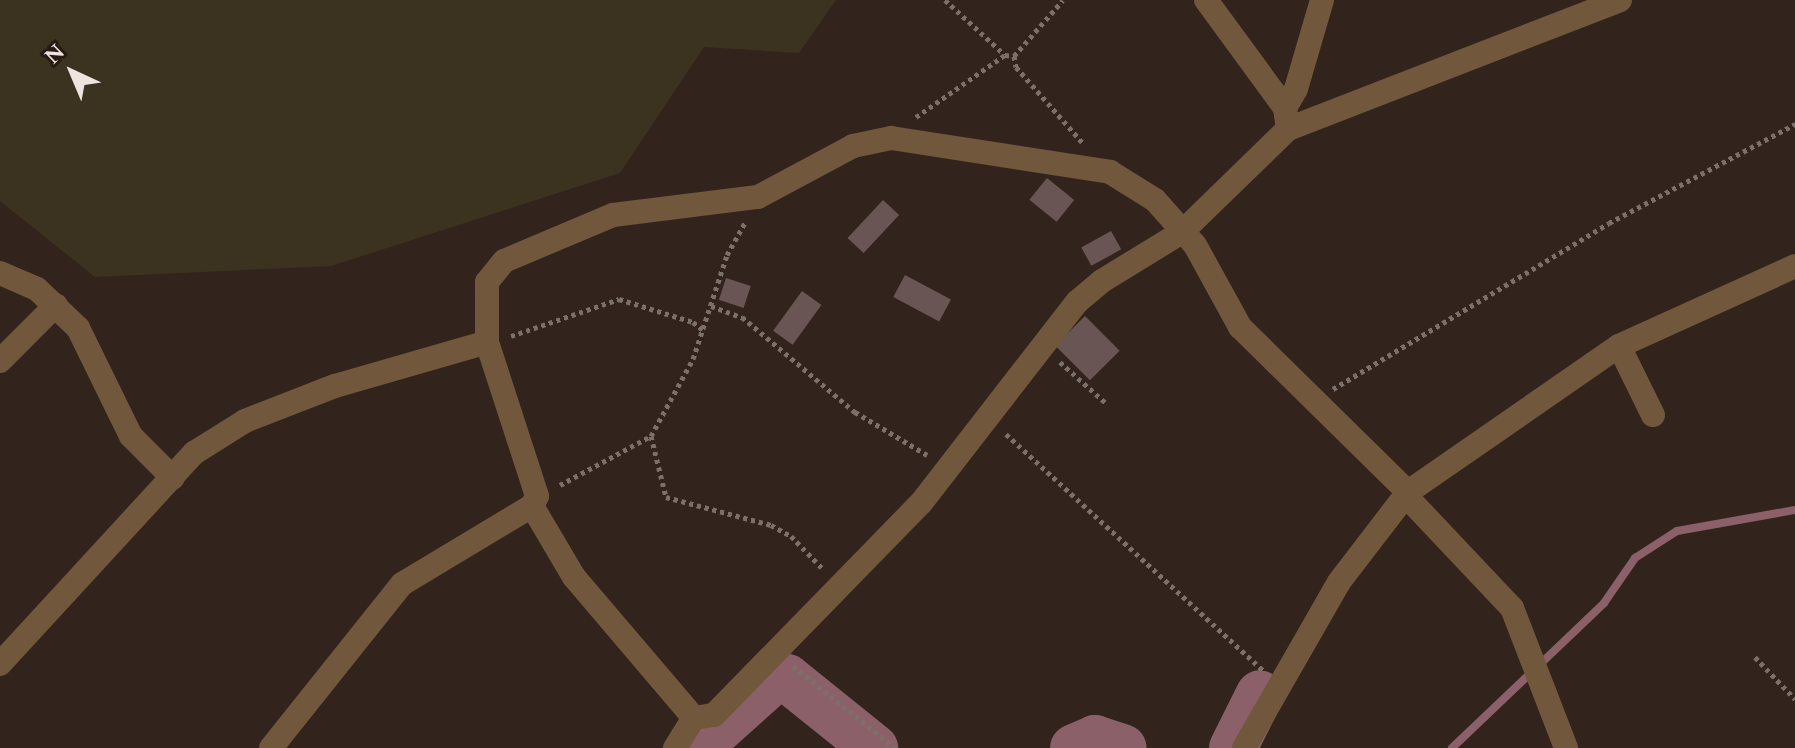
<!DOCTYPE html>
<style>
body{margin:0}
#map{position:relative;width:1795px;height:748px;overflow:hidden;background:#32241d;font-family:Spectral,serif}
div>[style]{position:absolute}
.green>*{inset:0;background:#3b331f}
.stream>*{height:8px;margin:-4px;padding:0 4px;transform-origin:4px;border-radius:4px;background:#8b6068}
.river>*{height:48px;margin:-24px;padding:0 24px;transform-origin:24px;border-radius:24px;background:#8b6068}
.building>*{inset:0;background:#695654;transform-origin:0 0}
.path>*{height:5px;margin-top:-2.5px;transform-origin:0;background:repeating-linear-gradient(90deg,#7c706a 0 4px,transparent 0 8px)}
.minor>*{height:24px;margin:-12px;padding:0 12px;transform-origin:12px;border-radius:12px;background:#71573c}
span{translate:-50% -50%;white-space:nowrap;text-align:center;line-height:1.15;-webkit-text-stroke:7px #281a13;paint-order:stroke}
.north{position:absolute;left:32px;top:32px;width:80px;height:80px;-webkit-text-stroke:6px #281a13;paint-order:stroke;rotate:316deg;font-size:22px;font-weight:700;line-height:32px;text-align:center;color:#eee4df}
.north::after{content:'';display:block;margin:auto;width:28px;height:36px;background:#eee4df;clip-path:polygon(50% 0,100% 100%,50% 72%,0 100%)}
</style>
<div id="map">
<div class="green">
<i style="clip-path:polygon(0 0,836px 0,799px 53px,704px 47px,620px 173px,331px 266px,95px 277px,0 201px)"></i>
</div>
<div class="stream">
<i style="left:1452px;top:748px;width:210px;rotate:-43.6deg"></i>
<i style="left:1604px;top:603px;width:55px;rotate:-55.4deg"></i>
<i style="left:1635px;top:558px;width:50px;rotate:-32.7deg"></i>
<i style="left:1677px;top:531px;width:120px;rotate:-10.1deg"></i>
</div>
<div class="river">
<i style="left:697px;top:748px;width:105px;rotate:-41.9deg"></i>
<i style="left:775px;top:678px;width:12px"></i>
<i style="left:787px;top:678px;width:112px;rotate:38.8deg"></i>
<i style="left:1074px;top:748px;width:23px;rotate:-23deg"></i>
<i style="left:1095px;top:739px;width:29px;rotate:18deg"></i>
<i style="left:1233px;top:748px;width:60px;rotate:-63.4deg"></i>
</div>
<div class="building">
<i style="left:1047px;top:178px;width:35px;height:28px;rotate:39deg"></i>
<i style="left:883px;top:200px;width:22px;height:52px;rotate:43deg"></i>
<i style="left:1111px;top:231px;width:21px;height:34px;rotate:61deg"></i>
<i style="left:905px;top:275px;width:52px;height:25px;rotate:28deg"></i>
<i style="left:726px;top:278px;width:26px;height:23px;rotate:18deg"></i>
<i style="left:802px;top:291px;width:24px;height:49px;rotate:36deg"></i>
<i style="left:1085px;top:316px;width:49px;height:42px;rotate:45deg"></i>
</div>
<div class="path">
<i style="left:945px;top:0;width:81px;rotate:42.5deg"></i>
<i style="left:1014px;top:56px;width:11px;rotate:80deg"></i>
<i style="left:1016px;top:67px;width:100px;rotate:48.7deg"></i>
<i style="left:916px;top:117px;width:108px;rotate:-34.9deg"></i>
<i style="left:1005px;top:55px;width:9px;rotate:6deg"></i>
<i style="left:1014px;top:56px;width:74px;rotate:-48.8deg"></i>
<i style="left:711px;top:306px;width:33px;rotate:20deg"></i>
<i style="left:742px;top:317px;width:148px;rotate:40.1deg"></i>
<i style="left:855px;top:412px;width:84px;rotate:30.8deg"></i>
<i style="left:511px;top:336px;width:114px;rotate:-18.9deg"></i>
<i style="left:619px;top:299px;width:77px;rotate:17.3deg"></i>
<i style="left:693px;top:322px;width:13px;rotate:39deg"></i>
<i style="left:1060px;top:362px;width:63px;rotate:41.8deg"></i>
<i style="left:1333px;top:389px;width:322px;rotate:-31deg"></i>
<i style="left:1609px;top:223px;width:211px;rotate:-28deg"></i>
<i style="left:1006px;top:434px;width:350px;rotate:42.6deg"></i>
<i style="left:651px;top:436px;width:63px;rotate:76.2deg"></i>
<i style="left:666px;top:497px;width:109px;rotate:14.9deg"></i>
<i style="left:771px;top:525px;width:23px;rotate:29deg"></i>
<i style="left:791px;top:536px;width:46px;rotate:45.9deg"></i>
<i style="left:560px;top:485px;width:103px;rotate:-28.3deg"></i>
<i style="left:651px;top:436px;width:88px;rotate:-61.4deg"></i>
<i style="left:693px;top:359px;width:109px;rotate:-71.9deg"></i>
<i style="left:727px;top:255px;width:37px;rotate:-61deg"></i>
<i style="left:1755px;top:657px;width:58px;rotate:46.4deg"></i>
<i style="left:793px;top:666px;width:131px;rotate:38.8deg"></i>
</div>
<div class="minor">
<i style="left:1206px;top:0;width:134px;rotate:53.8deg"></i>
<i style="left:1285px;top:108px;width:21px;rotate:82deg"></i>
<i style="left:1285px;top:108px;width:22px;rotate:-60deg"></i>
<i style="left:1296px;top:89px;width:93px;rotate:-73.7deg"></i>
<i style="left:0;top:273px;width:40px;rotate:23.4deg"></i>
<i style="left:37px;top:289px;width:57px;rotate:43.6deg"></i>
<i style="left:78px;top:328px;width:120px;rotate:63.9deg"></i>
<i style="left:131px;top:436px;width:59px;rotate:45deg"></i>
<i style="left:1619px;top:346px;width:77px;rotate:63.8deg"></i>
<i style="left:0;top:361px;width:79px;rotate:-45deg"></i>
<i style="left:1407px;top:497px;width:153px;rotate:46.6deg"></i>
<i style="left:1512px;top:608px;width:150px;rotate:68.9deg"></i>
<i style="left:532px;top:506px;width:82px;rotate:59.4deg"></i>
<i style="left:574px;top:577px;width:185px;rotate:49.6deg"></i>
<i style="left:0;top:664px;width:287px;rotate:-47.4deg"></i>
<i style="left:194px;top:453px;width:60px;rotate:-32.1deg"></i>
<i style="left:245px;top:421px;width:97px;rotate:-21.3deg"></i>
<i style="left:335px;top:386px;width:158px;rotate:-16.1deg"></i>
<i style="left:271px;top:748px;width:210px;rotate:-51.4deg"></i>
<i style="left:402px;top:584px;width:152px;rotate:-31deg"></i>
<i style="left:532px;top:506px;width:11px;rotate:-63deg"></i>
<i style="left:537px;top:496px;width:162px;rotate:-108deg"></i>
<i style="left:487px;top:342px;width:60px;rotate:-90deg"></i>
<i style="left:487px;top:282px;width:27px;rotate:-51deg"></i>
<i style="left:504px;top:261px;width:118px;rotate:-22.9deg"></i>
<i style="left:613px;top:215px;width:146px;rotate:-7.1deg"></i>
<i style="left:758px;top:197px;width:108px;rotate:-28.2deg"></i>
<i style="left:853px;top:146px;width:39px;rotate:-12deg"></i>
<i style="left:891px;top:138px;width:222px;rotate:8.8deg"></i>
<i style="left:1110px;top:172px;width:53px;rotate:31.9deg"></i>
<i style="left:1155px;top:200px;width:60px;rotate:48.4deg"></i>
<i style="left:1195px;top:245px;width:94px;rotate:61.2deg"></i>
<i style="left:1240px;top:327px;width:235px;rotate:44.5deg"></i>
<i style="left:675px;top:748px;width:36px;rotate:-58deg"></i>
<i style="left:694px;top:718px;width:20px;rotate:-9deg"></i>
<i style="left:714px;top:715px;width:296px;rotate:-45.7deg"></i>
<i style="left:921px;top:503px;width:254px;rotate:-52.2deg"></i>
<i style="left:1077px;top:302px;width:33px;rotate:-40deg"></i>
<i style="left:1102px;top:281px;width:94px;rotate:-31.5deg"></i>
<i style="left:1182px;top:232px;width:148px;rotate:-44.2deg"></i>
<i style="left:1288px;top:129px;width:356px;rotate:-21.2deg"></i>
<i style="left:1244px;top:748px;width:191px;rotate:-60.2deg"></i>
<i style="left:1339px;top:582px;width:113px;rotate:-52.5deg"></i>
<i style="left:1408px;top:492px;width:257px;rotate:-34.7deg"></i>
<i style="left:1619px;top:346px;width:193px;rotate:-24.4deg"></i>
</div>
<div class="north">N</div>
</div>
